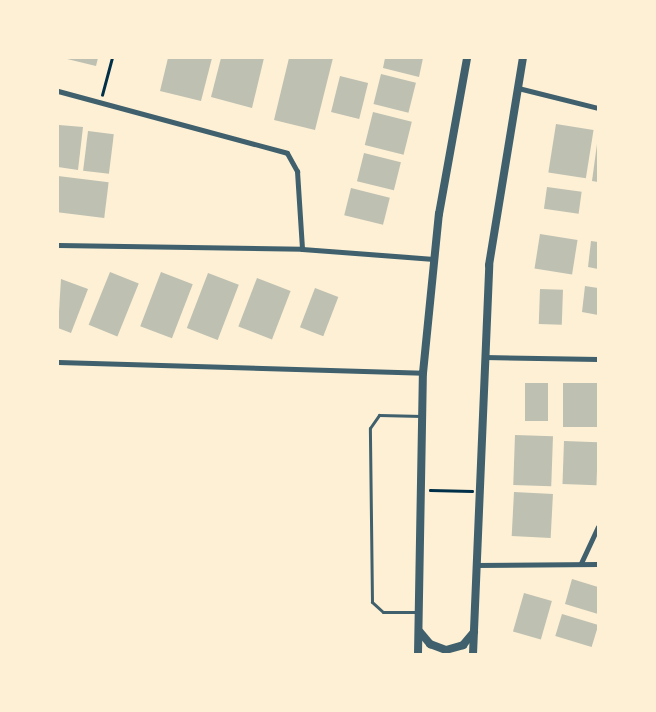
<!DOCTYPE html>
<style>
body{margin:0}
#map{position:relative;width:656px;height:712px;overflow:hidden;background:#fdf0d5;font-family:Rubik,sans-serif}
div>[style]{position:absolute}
.building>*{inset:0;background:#bec0b2;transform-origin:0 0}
.path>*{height:2.5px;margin:-1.25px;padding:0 1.25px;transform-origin:1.25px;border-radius:1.25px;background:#003049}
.service>*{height:3px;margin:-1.5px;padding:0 1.5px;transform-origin:1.5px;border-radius:1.5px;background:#3f606c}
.minor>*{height:5px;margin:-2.5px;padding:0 2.5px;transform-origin:2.5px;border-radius:2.5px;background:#3f606c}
.tertiary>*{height:8px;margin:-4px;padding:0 4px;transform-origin:4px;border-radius:4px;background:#3f606c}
span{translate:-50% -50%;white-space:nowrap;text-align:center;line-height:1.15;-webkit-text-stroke:5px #fdf0d5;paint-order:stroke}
.frame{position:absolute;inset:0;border:59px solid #fdf0d5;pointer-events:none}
</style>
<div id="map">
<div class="building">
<i style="clip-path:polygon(63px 58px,98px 58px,96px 66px)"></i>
<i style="clip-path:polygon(168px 58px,212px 58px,201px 101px,160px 91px)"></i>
<i style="clip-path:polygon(221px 58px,264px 58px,252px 108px,211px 97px)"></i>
<i style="clip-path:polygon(289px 58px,333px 58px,315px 130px,274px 120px)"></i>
<i style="clip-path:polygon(385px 58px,423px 58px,419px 77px,383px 68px)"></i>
<i style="left:381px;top:74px;width:36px;height:31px;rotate:14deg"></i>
<i style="left:340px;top:76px;width:29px;height:37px;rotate:14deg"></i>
<i style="left:373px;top:112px;width:40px;height:34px;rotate:14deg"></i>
<i style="left:556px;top:124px;width:38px;height:49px;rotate:9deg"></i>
<i style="clip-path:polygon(59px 125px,83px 127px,78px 170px,58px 167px)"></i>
<i style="left:88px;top:131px;width:26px;height:40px;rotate:7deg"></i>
<i style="clip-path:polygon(597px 144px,598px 144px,598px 182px,592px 181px)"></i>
<i style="left:364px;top:153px;width:38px;height:29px;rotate:14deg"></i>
<i style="left:58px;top:176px;width:51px;height:36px;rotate:7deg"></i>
<i style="left:547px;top:187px;width:35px;height:22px;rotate:8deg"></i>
<i style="left:351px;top:188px;width:40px;height:28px;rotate:14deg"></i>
<i style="left:540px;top:234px;width:38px;height:35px;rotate:9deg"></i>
<i style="clip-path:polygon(591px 241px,598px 242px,598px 269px,588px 267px)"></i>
<i style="left:110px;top:272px;width:31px;height:57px;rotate:22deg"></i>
<i style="left:161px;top:272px;width:34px;height:58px;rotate:21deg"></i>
<i style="left:208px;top:273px;width:33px;height:59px;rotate:21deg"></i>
<i style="left:257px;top:278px;width:36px;height:52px;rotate:21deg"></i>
<i style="clip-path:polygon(61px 279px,88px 289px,71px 333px,58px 328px)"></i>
<i style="clip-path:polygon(585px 286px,598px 288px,598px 315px,582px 312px)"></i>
<i style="left:315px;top:288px;width:25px;height:42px;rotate:21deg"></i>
<i style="left:540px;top:289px;width:23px;height:35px;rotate:2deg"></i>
<i style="left:525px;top:383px;width:23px;height:38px"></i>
<i style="left:563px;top:383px;width:35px;height:44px"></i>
<i style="left:515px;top:435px;width:38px;height:50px;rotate:2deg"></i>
<i style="left:564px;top:441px;width:34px;height:43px;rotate:2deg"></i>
<i style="left:514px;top:492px;width:39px;height:44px;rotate:3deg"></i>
<i style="clip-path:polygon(572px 579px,598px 587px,598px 614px,565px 604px)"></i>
<i style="left:524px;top:593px;width:29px;height:40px;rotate:16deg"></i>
<i style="left:562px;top:614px;width:38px;height:23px;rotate:17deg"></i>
</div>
<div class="path">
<i style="left:102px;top:95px;width:38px;rotate:-75deg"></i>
<i style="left:430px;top:490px;width:42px;rotate:1.4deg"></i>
</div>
<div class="service">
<i style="left:419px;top:612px;width:36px;rotate:180deg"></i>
<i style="left:383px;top:612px;width:15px;rotate:-138deg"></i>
<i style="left:372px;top:602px;width:174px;rotate:-90.7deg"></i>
<i style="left:370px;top:428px;width:16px;rotate:-55deg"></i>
<i style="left:379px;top:415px;width:43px;rotate:1.3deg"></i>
</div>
<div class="minor">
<i style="left:518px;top:88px;width:82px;rotate:14deg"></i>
<i style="left:58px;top:91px;width:237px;rotate:15.1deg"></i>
<i style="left:287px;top:153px;width:21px;rotate:61deg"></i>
<i style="left:297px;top:171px;width:78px;rotate:86.3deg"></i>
<i style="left:58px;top:245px;width:244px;rotate:0.9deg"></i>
<i style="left:302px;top:249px;width:132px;rotate:4.3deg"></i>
<i style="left:484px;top:357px;width:114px;rotate:1deg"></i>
<i style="left:58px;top:362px;width:365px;rotate:1.7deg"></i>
<i style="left:581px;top:563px;width:40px;rotate:-65deg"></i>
<i style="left:476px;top:565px;width:122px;rotate:-0.5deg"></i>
</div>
<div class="tertiary">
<i style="left:420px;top:632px;width:16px;rotate:50deg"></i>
<i style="left:430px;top:644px;width:17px;rotate:21deg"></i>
<i style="left:446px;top:650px;width:18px;rotate:-16deg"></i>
<i style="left:463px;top:645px;width:17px;rotate:-50deg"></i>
<i style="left:418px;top:654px;width:281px;rotate:-89deg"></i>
<i style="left:423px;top:373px;width:160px;rotate:-84.3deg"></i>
<i style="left:439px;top:214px;width:158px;rotate:-79.8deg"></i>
<i style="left:473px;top:654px;width:389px;rotate:-87.6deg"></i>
<i style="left:489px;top:265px;width:210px;rotate:-80.7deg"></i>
</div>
<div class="frame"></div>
</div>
